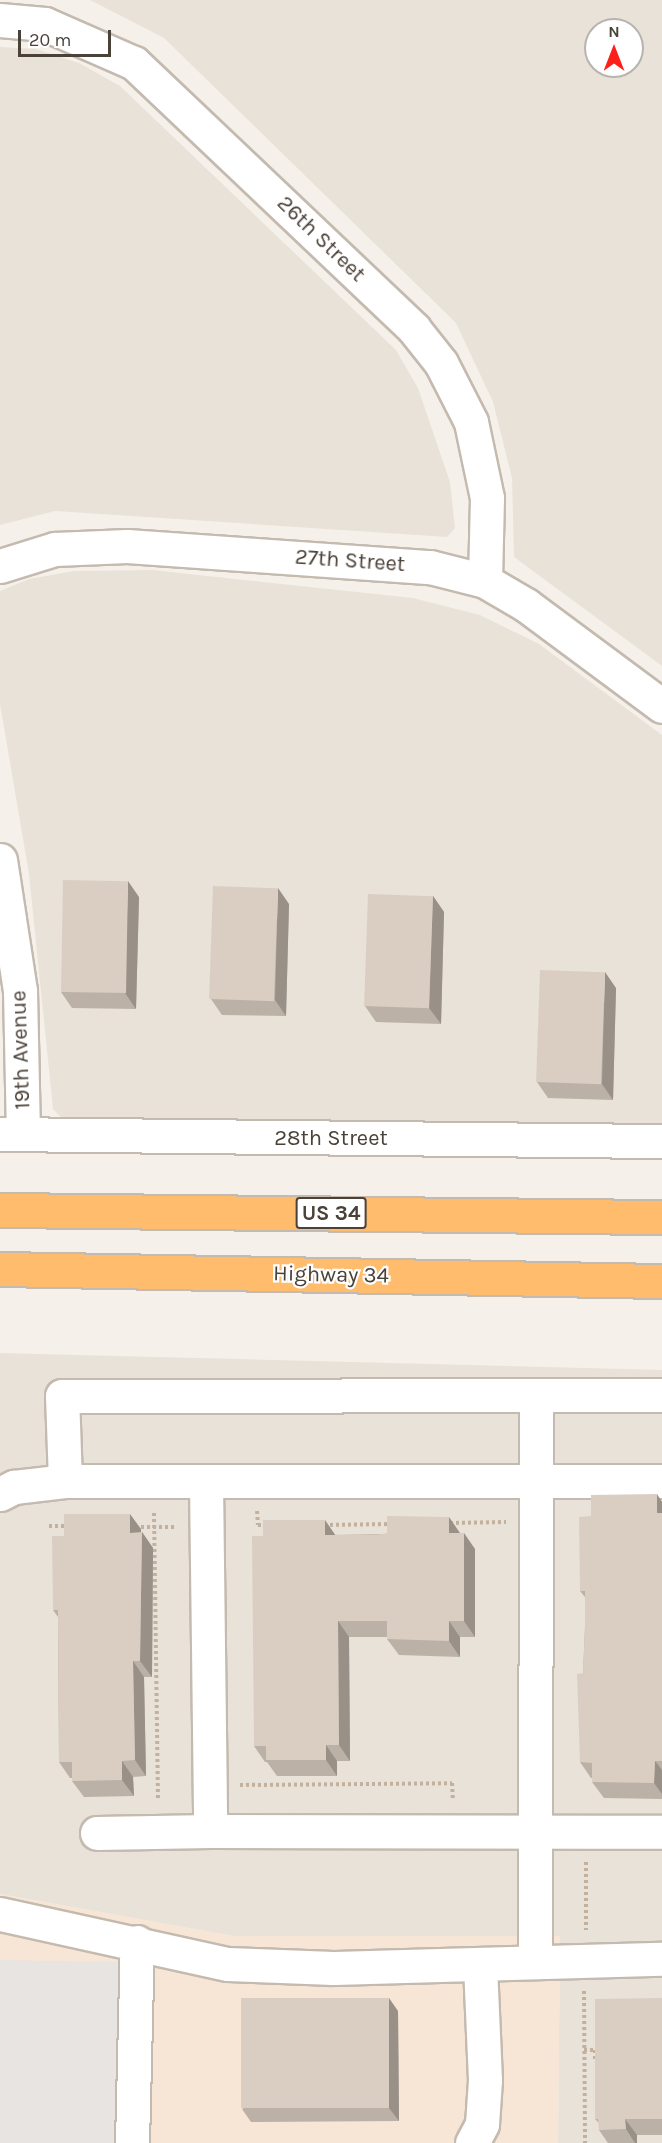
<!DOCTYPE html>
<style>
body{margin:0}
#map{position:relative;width:662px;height:2143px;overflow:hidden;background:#f5f1ea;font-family:Karla,sans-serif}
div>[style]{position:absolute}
.residential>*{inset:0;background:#e9e2d8}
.commercial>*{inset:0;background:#f7e5d6}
.parking>*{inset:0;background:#e7e4e2;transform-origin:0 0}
.path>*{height:4px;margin-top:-2px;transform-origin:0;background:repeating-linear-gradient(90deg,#c3b19d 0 3px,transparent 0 6px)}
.roads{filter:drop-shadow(2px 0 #c4baaf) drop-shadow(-2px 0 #c4baaf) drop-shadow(0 2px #c4baaf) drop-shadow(0 -2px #c4baaf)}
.minor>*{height:33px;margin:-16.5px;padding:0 16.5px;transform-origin:16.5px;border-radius:16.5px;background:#fff}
.highway>*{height:33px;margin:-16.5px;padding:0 16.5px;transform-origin:16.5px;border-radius:16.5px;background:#ffbc6c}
.wall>*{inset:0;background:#bbb1a7}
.shaded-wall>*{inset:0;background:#999088}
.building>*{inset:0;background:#dacec2;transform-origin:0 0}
span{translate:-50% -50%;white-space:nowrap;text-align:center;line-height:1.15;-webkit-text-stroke:4.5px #fff;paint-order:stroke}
.shield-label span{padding:2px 4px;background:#fff;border:2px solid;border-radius:4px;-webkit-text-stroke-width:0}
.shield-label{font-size:21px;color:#4a4138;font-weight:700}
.street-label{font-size:22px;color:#4a4138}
.north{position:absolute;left:584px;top:18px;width:60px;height:60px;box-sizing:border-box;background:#fff;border:2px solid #b7b3af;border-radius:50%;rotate:0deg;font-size:16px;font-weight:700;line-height:24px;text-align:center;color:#4a4138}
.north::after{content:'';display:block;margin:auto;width:21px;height:27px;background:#fd1f19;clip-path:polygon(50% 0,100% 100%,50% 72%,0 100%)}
.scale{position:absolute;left:18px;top:30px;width:93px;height:27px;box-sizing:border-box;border:3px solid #4a4138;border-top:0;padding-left:8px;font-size:18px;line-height:21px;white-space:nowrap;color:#4a4138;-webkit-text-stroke:4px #fff;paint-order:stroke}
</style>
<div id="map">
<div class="residential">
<i style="clip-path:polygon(evenodd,90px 0,662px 0,662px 666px,514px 557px,512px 478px,493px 402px,456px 323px,164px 38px,90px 0,596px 30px,632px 30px,632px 66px,596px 66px,596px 30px)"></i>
<i style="clip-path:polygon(0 47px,36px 49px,79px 63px,120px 86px,396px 350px,418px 388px,450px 482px,455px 528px,447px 537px,55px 511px,0 525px)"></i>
<i style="clip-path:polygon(152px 570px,413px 598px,480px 615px,539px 644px,662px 735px,662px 1129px,64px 1120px,53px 1109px,29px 874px,0 704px,0 591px,29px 579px,74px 571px)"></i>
<i style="clip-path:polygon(0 1353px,662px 1370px,662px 2143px,558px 2143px,560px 1936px,233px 1936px,0 1894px)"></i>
</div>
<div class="commercial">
<i style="clip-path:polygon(0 1894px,233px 1936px,560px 1936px,558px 2143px,0 2143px)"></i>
</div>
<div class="parking">
<i style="left:0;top:1960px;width:151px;height:183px;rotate:1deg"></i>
</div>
<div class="path">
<i style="left:257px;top:1511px;width:14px;rotate:86deg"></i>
<i style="left:258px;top:1525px;width:8px"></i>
<i style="left:154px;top:1513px;width:286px;rotate:89.2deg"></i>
<i style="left:450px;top:1523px;width:56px;rotate:-1deg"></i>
<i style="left:324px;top:1525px;width:68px;rotate:-0.8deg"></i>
<i style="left:49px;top:1526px;width:19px"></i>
<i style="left:135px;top:1527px;width:41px"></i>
<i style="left:240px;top:1785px;width:212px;rotate:-0.5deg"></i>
<i style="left:452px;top:1783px;width:17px;rotate:87deg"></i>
<i style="left:586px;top:1862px;width:68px;rotate:90deg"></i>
<i style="left:584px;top:1991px;width:152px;rotate:89.6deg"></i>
<i style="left:584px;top:2050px;width:11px"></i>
<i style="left:595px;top:2050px;width:11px;rotate:90deg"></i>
</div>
<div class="roads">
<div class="minor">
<i style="left:0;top:20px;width:45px;rotate:5.1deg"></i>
<i style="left:45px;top:24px;width:97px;rotate:23.7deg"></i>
<i style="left:134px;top:63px;width:386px;rotate:43.5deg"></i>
<i style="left:414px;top:329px;width:43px;rotate:51.5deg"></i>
<i style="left:441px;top:363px;width:66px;rotate:63deg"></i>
<i style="left:471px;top:422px;width:78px;rotate:78.1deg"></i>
<i style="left:487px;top:498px;width:83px;rotate:91.4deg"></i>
<i style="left:0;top:566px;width:58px;rotate:-17.2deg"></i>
<i style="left:55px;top:549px;width:72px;rotate:-2.4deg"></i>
<i style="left:127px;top:546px;width:304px;rotate:4deg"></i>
<i style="left:430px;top:567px;width:57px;rotate:14.3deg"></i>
<i style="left:485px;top:581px;width:48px;rotate:30.3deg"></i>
<i style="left:526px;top:605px;width:169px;rotate:36.6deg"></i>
<i style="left:0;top:860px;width:133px;rotate:81.3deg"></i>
<i style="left:20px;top:991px;width:143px;rotate:88.8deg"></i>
<i style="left:0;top:1134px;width:662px;rotate:0.61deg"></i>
<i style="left:65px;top:1481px;width:85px;rotate:-92deg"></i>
<i style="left:62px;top:1396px;width:600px;rotate:-0.1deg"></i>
<i style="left:206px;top:1482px;width:349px;rotate:89.3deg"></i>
<i style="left:210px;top:1831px;width:452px;rotate:0.1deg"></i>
<i style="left:0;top:1494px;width:16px;rotate:-27deg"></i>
<i style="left:14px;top:1487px;width:51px;rotate:-6.7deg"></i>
<i style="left:65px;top:1481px;width:597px"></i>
<i style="left:97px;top:1833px;width:113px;rotate:-1deg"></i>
<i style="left:0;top:1914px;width:233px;rotate:12.4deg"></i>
<i style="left:228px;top:1964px;width:105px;rotate:2.2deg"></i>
<i style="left:333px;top:1968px;width:329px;rotate:-1.6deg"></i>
<i style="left:535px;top:1962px;width:567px;rotate:-89.9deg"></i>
<i style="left:132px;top:2143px;width:201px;rotate:-88.6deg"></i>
<i style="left:472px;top:2143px;width:21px;rotate:-62deg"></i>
<i style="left:482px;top:2124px;width:44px;rotate:-86.1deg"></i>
<i style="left:485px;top:2080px;width:116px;rotate:-92.5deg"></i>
</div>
<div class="highway">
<i style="left:0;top:1210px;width:662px;rotate:0.61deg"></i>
<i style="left:0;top:1269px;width:662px;rotate:1.04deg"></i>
</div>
</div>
<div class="wall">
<i style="clip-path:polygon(433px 896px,444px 912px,441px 1024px,376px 1022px,365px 1006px)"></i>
<i style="clip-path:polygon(139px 897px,136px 1009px,72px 1008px,61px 992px)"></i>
<i style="clip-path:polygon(289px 904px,286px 1016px,222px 1015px,211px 999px)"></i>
<i style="clip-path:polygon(616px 988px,613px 1100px,548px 1098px,537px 1082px)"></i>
<i style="clip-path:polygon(662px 1502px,662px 1799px,604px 1798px,592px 1782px,592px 1778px,591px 1778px,580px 1762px,583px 1673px,585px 1627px,585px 1597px,580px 1591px,591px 1516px)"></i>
<i style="clip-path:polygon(141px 1529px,141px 1532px,142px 1532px,153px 1548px,152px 1677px,144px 1677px,146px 1776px,133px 1777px,134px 1796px,84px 1797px,72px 1781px,72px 1778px,70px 1778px,59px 1762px,58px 1617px,53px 1610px)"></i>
<i style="clip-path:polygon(460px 1533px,475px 1549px,475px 1637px,460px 1637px,460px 1657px,399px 1655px,387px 1639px,387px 1637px,349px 1637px,350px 1761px,337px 1761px,337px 1776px,277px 1776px,267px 1762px,265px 1762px,254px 1746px,263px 1536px)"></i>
<i style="clip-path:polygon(662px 1998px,662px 2135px,637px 2135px,637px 2143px,608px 2143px,599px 2130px,599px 2123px,595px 2119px)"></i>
<i style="clip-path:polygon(398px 2011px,399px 2121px,251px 2122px,242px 2109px)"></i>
</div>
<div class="shaded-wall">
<i style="clip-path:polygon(128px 881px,139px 897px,136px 1009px,125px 993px)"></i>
<i style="clip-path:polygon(278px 888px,289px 904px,286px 1016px,275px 1000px)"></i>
<i style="clip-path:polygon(433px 896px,444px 912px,441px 1024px,429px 1008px)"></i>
<i style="clip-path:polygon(605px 972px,616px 988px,613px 1100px,602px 1084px)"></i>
<i style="clip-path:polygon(657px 1494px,662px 1502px,662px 1520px,657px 1513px)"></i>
<i style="clip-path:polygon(130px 1514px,141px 1529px,141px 1548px,130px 1533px)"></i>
<i style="clip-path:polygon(449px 1517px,460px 1533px,460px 1549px,449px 1533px)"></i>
<i style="clip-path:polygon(325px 1520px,336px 1536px,325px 1535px)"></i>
<i style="clip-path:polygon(142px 1532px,153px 1548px,152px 1677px,140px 1661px)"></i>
<i style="clip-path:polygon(464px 1533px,475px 1549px,475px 1637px,464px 1621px)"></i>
<i style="clip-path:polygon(338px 1621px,349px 1637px,350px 1761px,339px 1745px)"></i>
<i style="clip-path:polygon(449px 1621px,460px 1637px,460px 1657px,449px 1641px)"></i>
<i style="clip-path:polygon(133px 1661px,144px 1677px,146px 1776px,135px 1760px)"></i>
<i style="clip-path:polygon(326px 1745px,337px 1761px,337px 1776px,326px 1760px)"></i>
<i style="clip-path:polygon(122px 1761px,133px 1777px,134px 1796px,122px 1780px)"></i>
<i style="clip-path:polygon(655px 1761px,662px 1770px,662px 1794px,654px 1783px)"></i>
<i style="clip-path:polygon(389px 1998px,398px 2011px,399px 2121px,389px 2108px)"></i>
<i style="clip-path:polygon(625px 2119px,637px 2135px,637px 2143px,635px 2143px,626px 2129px)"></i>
</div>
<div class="building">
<i style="left:63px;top:880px;width:65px;height:112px;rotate:1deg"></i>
<i style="left:213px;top:886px;width:65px;height:113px;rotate:2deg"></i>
<i style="left:368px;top:894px;width:65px;height:112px;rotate:2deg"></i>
<i style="left:540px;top:970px;width:65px;height:112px;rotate:2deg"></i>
<i style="clip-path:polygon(657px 1494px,657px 1513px,662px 1513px,662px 1761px,655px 1761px,654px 1783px,592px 1782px,592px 1763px,580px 1762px,577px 1674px,583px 1673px,585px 1627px,585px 1591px,580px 1591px,579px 1517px,591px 1516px,591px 1495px)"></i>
<i style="clip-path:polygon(64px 1514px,130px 1514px,130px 1533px,142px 1532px,140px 1661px,133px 1661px,135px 1760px,122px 1761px,122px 1780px,72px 1781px,72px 1762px,59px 1762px,58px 1610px,53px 1610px,52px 1536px,64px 1536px)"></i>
<i style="clip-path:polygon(387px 1516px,449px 1517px,449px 1533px,464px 1533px,464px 1621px,449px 1621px,449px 1641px,387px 1639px,387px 1621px,338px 1621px,339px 1745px,326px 1745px,326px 1760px,266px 1760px,266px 1746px,254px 1746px,252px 1536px,263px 1536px,263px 1520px,325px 1520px,325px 1535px,376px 1535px,387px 1533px)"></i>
<i style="left:389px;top:1998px;width:110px;height:148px;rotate:90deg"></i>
<i style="clip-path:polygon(662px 1998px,662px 2119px,625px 2119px,626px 2129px,599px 2130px,598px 2119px,595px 2119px,595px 1999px)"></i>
</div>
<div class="shield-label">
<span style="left:331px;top:1213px">US 34</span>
</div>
<div class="street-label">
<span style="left:321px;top:239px;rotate:44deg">26th Street</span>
<span style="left:350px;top:561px;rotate:4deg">27th Street</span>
<span style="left:21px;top:1050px;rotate:-92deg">19th Avenue</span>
<span style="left:331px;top:1139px">28th Street</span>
<span style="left:331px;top:1275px;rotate:1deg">Highway 34</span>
</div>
<div class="north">N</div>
<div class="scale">20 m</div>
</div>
